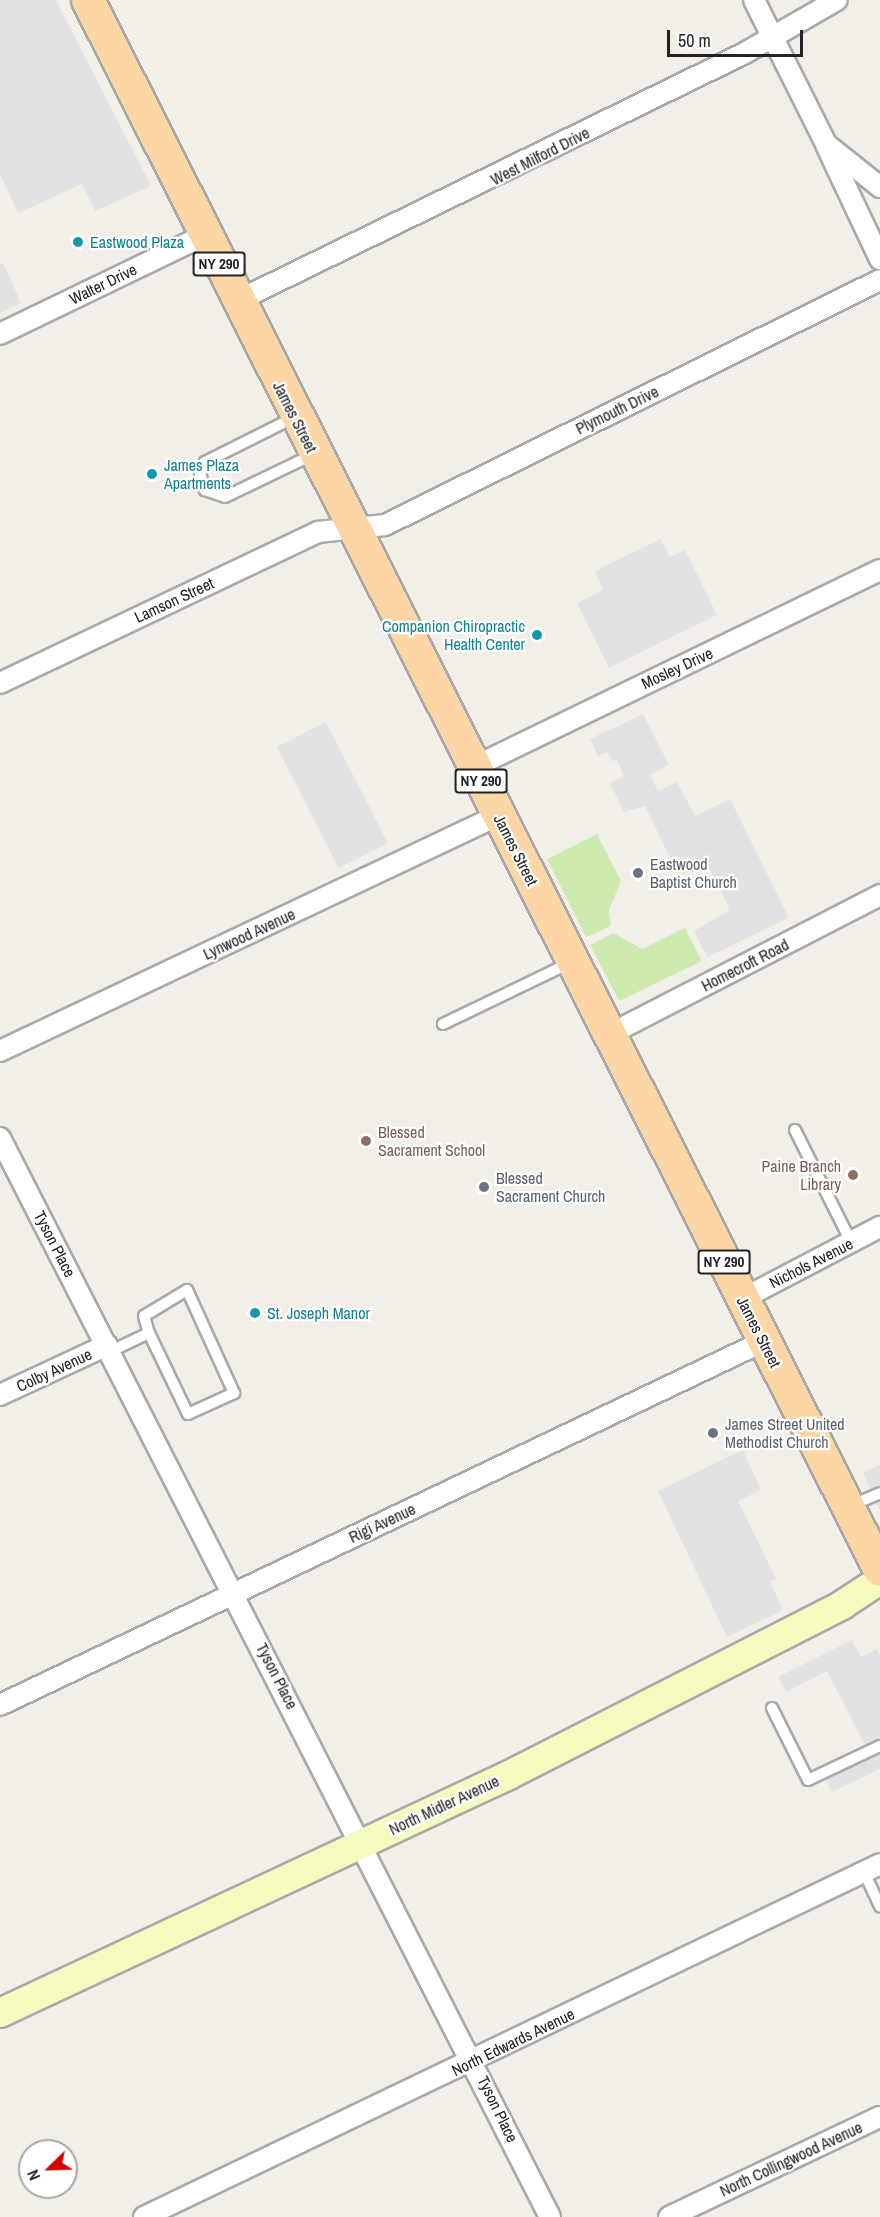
<!DOCTYPE html>
<style>
body{margin:0}
#map{position:relative;width:880px;height:2217px;overflow:hidden;background:#f2efe9;font-family:"Archivo Narrow",sans-serif}
div>[style]{position:absolute}
.grass>*{inset:0;background:#cdebb0}
.parking>*{inset:0;background:#e2e2e2;transform-origin:0 0}
.roads{filter:drop-shadow(2px 0 #a9a9a9) drop-shadow(-2px 0 #a9a9a9) drop-shadow(0 2px #a9a9a9) drop-shadow(0 -2px #a9a9a9)}
.service>*{height:10px;margin:-5px;padding:0 5px;transform-origin:5px;border-radius:5px;background:#fff}
.minor>*{height:20px;margin:-10px;padding:0 10px;transform-origin:10px;border-radius:10px;background:#fff}
.secondary>*{height:28px;margin:-14px;padding:0 14px;transform-origin:14px;border-radius:14px;background:#f7fabf}
.primary>*{height:32px;margin:-16px;padding:0 16px;transform-origin:16px;border-radius:16px;background:#fcd6a4}
.dots>*{width:16px;height:16px;translate:-50% -50%;box-sizing:border-box;border:3px solid #fff;border-radius:50%}
span{translate:-50% -50%;white-space:nowrap;text-align:center;line-height:1.15;-webkit-text-stroke:4.5px #fff;paint-order:stroke}
.shield-label span{padding:2px 4px;background:#fff;border:2px solid;border-radius:4px;-webkit-text-stroke-width:0}
.shield-label{font-size:15px;color:#222;font-weight:700}
.street-label{font-size:16px;color:#222}
.culture-label{font-size:16px;color:#0d838f}
.left{translate:0 -50%;text-align:left}
.right{translate:-100% -50%;text-align:right}
.worship-label{font-size:16px;color:#5b616d}
.education-label{font-size:16px;color:#785e54}
.north{position:absolute;left:18px;top:2139px;width:60px;height:60px;box-sizing:border-box;background:#fff;border:2px solid #a7a7a7;border-radius:50%;rotate:247deg;font-size:16px;font-weight:700;line-height:24px;text-align:center;color:#222}
.north::after{content:'';display:block;margin:auto;width:21px;height:27px;background:#d40000;clip-path:polygon(50% 0,100% 100%,50% 72%,0 100%)}
.scale{position:absolute;left:667px;top:30px;width:136px;height:27px;box-sizing:border-box;border:3px solid #222;border-top:0;padding-left:8px;font-size:18px;line-height:21px;white-space:nowrap;color:#222;-webkit-text-stroke:4px #fff;paint-order:stroke}
</style>
<div id="map">
<div class="grass">
<i style="clip-path:polygon(597px 834px,621px 881px,609px 910px,611px 926px,586px 937px,547px 859px)"></i>
<i style="clip-path:polygon(685px 928px,702px 961px,619px 1001px,590px 945px,614px 933px,642px 949px)"></i>
</div>
<div class="parking">
<i style="clip-path:polygon(0 0,56px 0,151px 186px,95px 211px,82px 184px,18px 213px,0 174px)"></i>
<i style="clip-path:polygon(3px 263px,21px 303px,0 313px,0 264px)"></i>
<i style="clip-path:polygon(661px 539px,670px 557px,685px 550px,717px 615px,609px 668px,577px 603px,603px 590px,595px 571px)"></i>
<i style="clip-path:polygon(643px 714px,669px 765px,650px 775px,658px 791px,677px 782px,695px 816px,730px 799px,789px 918px,707px 957px,694px 931px,730px 910px,709px 868px,702px 871px,699px 866px,679px 876px,645px 806px,624px 812px,610px 783px,624px 776px,617px 760px,612px 761px,607px 752px,598px 756px,590px 739px)"></i>
<i style="left:326px;top:722px;width:136px;height:55px;rotate:63deg"></i>
<i style="clip-path:polygon(743px 1450px,761px 1490px,738px 1501px,776px 1579px,770px 1582px,783px 1610px,727px 1637px,658px 1491px)"></i>
<i style="clip-path:polygon(880px 1465px,880px 1509px,879px 1509px,863px 1472px)"></i>
<i style="clip-path:polygon(852px 1640px,861px 1657px,877px 1649px,880px 1656px,880px 1769px,832px 1792px,826px 1780px,871px 1757px,827px 1671px,786px 1692px,778px 1677px)"></i>
</div>
<div class="roads">
<div class="service">
<i style="left:295px;top:417px;width:101px;rotate:153.4deg"></i>
<i style="left:205px;top:462px;width:12px;rotate:114deg"></i>
<i style="left:200px;top:473px;width:18px;rotate:74deg"></i>
<i style="left:205px;top:490px;width:21px;rotate:19deg"></i>
<i style="left:225px;top:497px;width:99px;rotate:-25.8deg"></i>
<i style="left:443px;top:1024px;width:141px;rotate:-25.7deg"></i>
<i style="left:795px;top:1130px;width:125px;rotate:63.4deg"></i>
<i style="left:111px;top:1351px;width:42px;rotate:-25.3deg"></i>
<i style="left:149px;top:1333px;width:90px;rotate:64.3deg"></i>
<i style="left:188px;top:1414px;width:51px;rotate:-24.5deg"></i>
<i style="left:234px;top:1393px;width:113px;rotate:-114.5deg"></i>
<i style="left:187px;top:1290px;width:50px;rotate:148.8deg"></i>
<i style="left:144px;top:1316px;width:18px;rotate:74deg"></i>
<i style="left:850px;top:1506px;width:33px;rotate:-23deg"></i>
<i style="left:772px;top:1708px;width:80px;rotate:63.4deg"></i>
<i style="left:808px;top:1780px;width:80px;rotate:-25.3deg"></i>
<i style="left:864px;top:1872px;width:38px;rotate:65deg"></i>
</div>
<div class="minor">
<i style="left:754px;top:0;width:161px;rotate:63.4deg"></i>
<i style="left:826px;top:144px;width:69px;rotate:38.5deg"></i>
<i style="left:827px;top:147px;width:124px;rotate:64.7deg"></i>
<i style="left:237px;top:301px;width:563px;rotate:-26.02deg"></i>
<i style="left:743px;top:54px;width:108px;rotate:-29.9deg"></i>
<i style="left:0;top:334px;width:228px;rotate:-25.8deg"></i>
<i style="left:0;top:683px;width:352px;rotate:-25.4deg"></i>
<i style="left:318px;top:532px;width:67px;rotate:-6deg"></i>
<i style="left:385px;top:525px;width:552px;rotate:-26.33deg"></i>
<i style="left:474px;top:767px;width:451px;rotate:-25.9deg"></i>
<i style="left:610px;top:1034px;width:304px;rotate:-27.2deg"></i>
<i style="left:0;top:1051px;width:552px;rotate:-25.31deg"></i>
<i style="left:0;top:1138px;width:1211px;rotate:62.99deg"></i>
<i style="left:742px;top:1299px;width:156px;rotate:-27.6deg"></i>
<i style="left:0;top:1395px;width:118px;rotate:-25deg"></i>
<i style="left:0;top:1705px;width:846px;rotate:-25.47deg"></i>
<i style="left:144px;top:2217px;width:816px;rotate:-25.62deg"></i>
<i style="left:669px;top:2217px;width:233px;rotate:-25.4deg"></i>
</div>
<div class="secondary">
<i style="left:0;top:2013px;width:562px;rotate:-25.06deg"></i>
<i style="left:509px;top:1775px;width:374px;rotate:-27deg"></i>
<i style="left:842px;top:1605px;width:45px;rotate:-33.3deg"></i>
</div>
<div class="primary">
<i style="left:88px;top:0;width:1758px;rotate:63.23deg"></i>
</div>
</div>
<div class="dots">
<i style="left:78px;top:242px;background:#0f9aa8"></i>
<i style="left:152px;top:474px;background:#0f9aa8"></i>
<i style="left:537px;top:635px;background:#0f9aa8"></i>
<i style="left:638px;top:873px;background:#6b7280"></i>
<i style="left:366px;top:1141px;background:#8d6e63"></i>
<i style="left:853px;top:1175px;background:#8d6e63"></i>
<i style="left:484px;top:1187px;background:#6b7280"></i>
<i style="left:255px;top:1313px;background:#0f9aa8"></i>
<i style="left:713px;top:1433px;background:#6b7280"></i>
</div>
<div class="shield-label">
<span style="left:219px;top:264px">NY 290</span>
<span style="left:481px;top:781px">NY 290</span>
<span style="left:724px;top:1262px">NY 290</span>
</div>
<div class="street-label">
<span style="left:540px;top:156px;rotate:-27deg">West Milford Drive</span>
<span style="left:103px;top:284px;rotate:-26deg">Walter Drive</span>
<span style="left:617px;top:410px;rotate:-26deg">Plymouth Drive</span>
<span style="left:295px;top:417px;rotate:63deg">James Street</span>
<span style="left:174px;top:600px;rotate:-25deg">Lamson Street</span>
<span style="left:677px;top:668px;rotate:-25deg">Mosley Drive</span>
<span style="left:516px;top:850px;rotate:63deg">James Street</span>
<span style="left:249px;top:934px;rotate:-25deg">Lynwood Avenue</span>
<span style="left:745px;top:965px;rotate:-27deg">Homecroft Road</span>
<span style="left:55px;top:1244px;rotate:63deg">Tyson Place</span>
<span style="left:811px;top:1263px;rotate:-27deg">Nichols Avenue</span>
<span style="left:759px;top:1332px;rotate:63deg">James Street</span>
<span style="left:54px;top:1370px;rotate:-25deg">Colby Avenue</span>
<span style="left:382px;top:1523px;rotate:-25deg">Rigi Avenue</span>
<span style="left:277px;top:1676px;rotate:63deg">Tyson Place</span>
<span style="left:444px;top:1805px;rotate:-25deg">North Midler Avenue</span>
<span style="left:513px;top:2042px;rotate:-26deg">North Edwards Avenue</span>
<span style="left:498px;top:2109px;rotate:64deg">Tyson Place</span>
<span style="left:791px;top:2159px;rotate:-25deg">North Collingwood Avenue</span>
</div>
<div class="culture-label">
<span class="left" style="left:90px;top:242px">Eastwood Plaza</span>
<span class="left" style="left:164px;top:474px">James Plaza<br>Apartments</span>
<span class="right" style="left:525px;top:635px">Companion Chiropractic<br>Health Center</span>
<span class="left" style="left:267px;top:1313px">St. Joseph Manor</span>
</div>
<div class="worship-label">
<span class="left" style="left:650px;top:873px">Eastwood<br>Baptist Church</span>
<span class="left" style="left:496px;top:1187px">Blessed<br>Sacrament Church</span>
<span class="left" style="left:725px;top:1433px">James Street United<br>Methodist Church</span>
</div>
<div class="education-label">
<span class="left" style="left:378px;top:1141px">Blessed<br>Sacrament School</span>
<span class="right" style="left:841px;top:1175px">Paine Branch<br>Library</span>
</div>
<div class="north">N</div>
<div class="scale">50 m</div>
</div>
